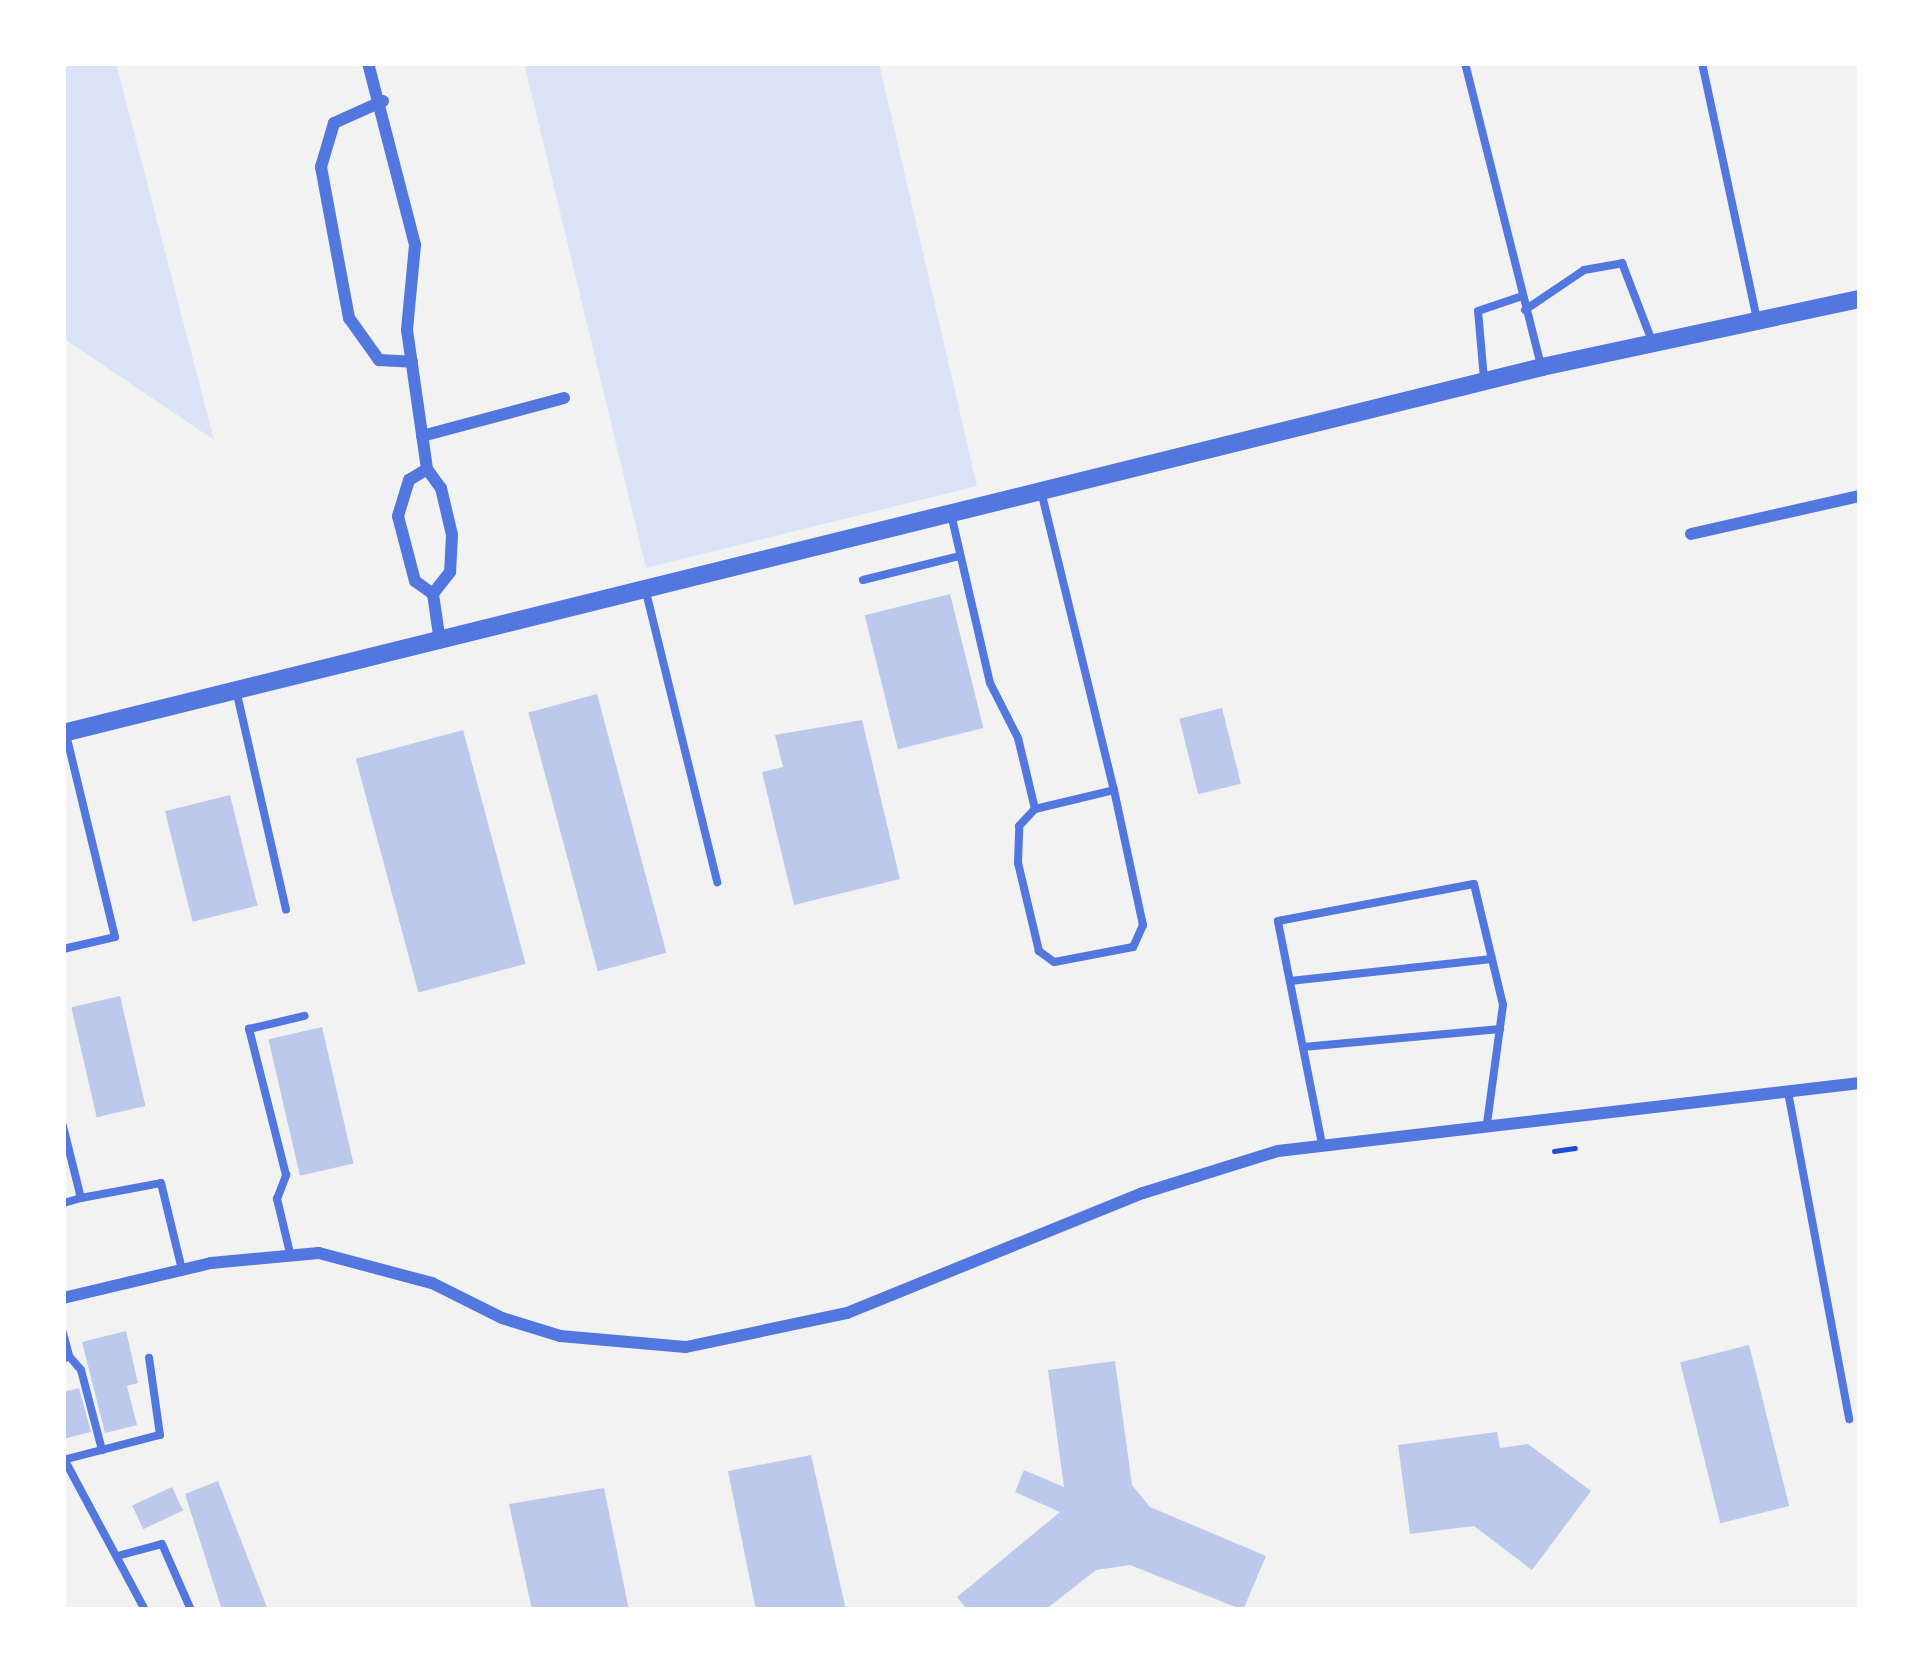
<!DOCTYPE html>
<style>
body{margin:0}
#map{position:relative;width:1923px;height:1673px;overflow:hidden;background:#f2f2f2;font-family:Arial,sans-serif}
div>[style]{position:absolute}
.green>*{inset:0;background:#dbe4f7}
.building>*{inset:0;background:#bdc9ec;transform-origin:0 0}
.path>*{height:4.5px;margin:-2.25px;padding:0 2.25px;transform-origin:2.25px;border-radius:2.25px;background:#1d4ed8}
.service>*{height:8px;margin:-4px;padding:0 4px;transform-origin:4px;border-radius:4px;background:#5277de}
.minor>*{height:12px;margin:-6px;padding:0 6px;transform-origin:6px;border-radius:6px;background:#5277de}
.tertiary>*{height:18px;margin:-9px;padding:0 9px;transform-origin:9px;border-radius:9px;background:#5277de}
span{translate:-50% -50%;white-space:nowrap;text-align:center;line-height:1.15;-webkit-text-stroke:9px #fff;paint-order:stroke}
.frame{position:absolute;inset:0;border:66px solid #fff;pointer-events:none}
</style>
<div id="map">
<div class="green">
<i style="clip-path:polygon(63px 63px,116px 63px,214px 440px,63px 338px)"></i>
<i style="clip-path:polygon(524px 63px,879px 63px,977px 486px,646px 568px)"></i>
</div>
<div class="building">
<i style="left:950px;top:594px;width:138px;height:88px;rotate:76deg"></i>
<i style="left:597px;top:694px;width:268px;height:71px;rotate:75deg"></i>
<i style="left:1222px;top:708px;width:78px;height:44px;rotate:76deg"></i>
<i style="clip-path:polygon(862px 720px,900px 879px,794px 905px,762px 772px,783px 767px,775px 735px)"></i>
<i style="left:463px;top:730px;width:242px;height:111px;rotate:75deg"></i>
<i style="left:230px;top:795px;width:114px;height:67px;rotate:76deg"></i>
<i style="left:120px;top:996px;width:113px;height:50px;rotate:77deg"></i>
<i style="left:322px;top:1027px;width:140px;height:55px;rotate:77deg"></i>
<i style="clip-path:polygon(126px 1331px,138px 1383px,127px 1386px,137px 1425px,105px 1433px,82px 1342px)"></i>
<i style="left:1749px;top:1345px;width:166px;height:71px;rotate:76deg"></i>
<i style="clip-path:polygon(1115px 1361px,1132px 1485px,1150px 1507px,1266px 1556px,1243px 1610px,1130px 1565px,1096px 1570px,1045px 1610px,967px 1610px,957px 1597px,1060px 1512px,1015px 1492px,1024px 1470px,1064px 1487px,1048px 1370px)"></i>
<i style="clip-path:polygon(79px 1388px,91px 1432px,63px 1439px,63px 1392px)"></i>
<i style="clip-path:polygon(1497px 1432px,1500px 1448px,1528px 1444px,1591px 1491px,1532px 1570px,1474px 1526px,1410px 1534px,1398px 1445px)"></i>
<i style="clip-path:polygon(811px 1455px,846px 1610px,756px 1610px,728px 1471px)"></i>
<i style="clip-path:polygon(218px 1481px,268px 1610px,222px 1610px,185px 1494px)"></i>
<i style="left:172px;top:1487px;width:26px;height:44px;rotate:65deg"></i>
<i style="clip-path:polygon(604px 1488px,629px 1610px,532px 1610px,509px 1504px)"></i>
</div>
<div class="path">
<i style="left:1554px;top:1151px;width:21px;rotate:-8deg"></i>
</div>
<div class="service">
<i style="left:1465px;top:63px;width:311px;rotate:75.9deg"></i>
<i style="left:1702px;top:63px;width:262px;rotate:77.9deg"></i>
<i style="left:1525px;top:310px;width:71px;rotate:-34.1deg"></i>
<i style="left:1584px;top:270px;width:39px;rotate:-10deg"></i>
<i style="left:1622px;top:263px;width:84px;rotate:69deg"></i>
<i style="left:1484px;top:379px;width:68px;rotate:-95deg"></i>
<i style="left:1478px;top:311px;width:46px;rotate:-18.8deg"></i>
<i style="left:1041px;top:491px;width:308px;rotate:76.3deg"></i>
<i style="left:1114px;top:790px;width:138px;rotate:77.9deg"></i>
<i style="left:1143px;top:925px;width:24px;rotate:114deg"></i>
<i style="left:1133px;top:947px;width:80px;rotate:169.2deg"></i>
<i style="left:1054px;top:962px;width:19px;rotate:-144deg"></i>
<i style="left:1039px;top:951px;width:90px;rotate:-103.4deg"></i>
<i style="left:1018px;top:863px;width:37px;rotate:-88deg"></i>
<i style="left:1019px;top:826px;width:23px;rotate:-47deg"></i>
<i style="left:1035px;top:809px;width:81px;rotate:-13.5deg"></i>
<i style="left:951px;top:514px;width:173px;rotate:77deg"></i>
<i style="left:990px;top:683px;width:62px;rotate:63deg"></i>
<i style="left:1018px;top:738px;width:73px;rotate:76.5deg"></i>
<i style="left:863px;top:580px;width:100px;rotate:-13.9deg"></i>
<i style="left:646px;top:592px;width:299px;rotate:76.2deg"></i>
<i style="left:237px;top:694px;width:221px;rotate:77.2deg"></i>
<i style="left:63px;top:949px;width:53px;rotate:-13deg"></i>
<i style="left:115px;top:937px;width:209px;rotate:-103.6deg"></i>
<i style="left:1290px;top:981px;width:203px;rotate:-6.2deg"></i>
<i style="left:1303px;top:1047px;width:198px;rotate:-5.2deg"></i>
<i style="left:1788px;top:1092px;width:333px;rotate:79.4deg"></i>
<i style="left:63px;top:1126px;width:74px;rotate:76deg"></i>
<i style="left:81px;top:1198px;width:19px;rotate:164deg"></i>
<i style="left:1322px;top:1144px;width:227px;rotate:-101.2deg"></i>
<i style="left:1278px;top:921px;width:199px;rotate:-10.7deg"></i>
<i style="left:1474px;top:884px;width:124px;rotate:76.5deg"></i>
<i style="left:1503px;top:1005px;width:120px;rotate:97.7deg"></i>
<i style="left:81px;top:1198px;width:81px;rotate:-10.6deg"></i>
<i style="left:161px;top:1183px;width:89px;rotate:76.4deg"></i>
<i style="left:290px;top:1253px;width:56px;rotate:-103.5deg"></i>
<i style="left:277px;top:1199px;width:26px;rotate:-69deg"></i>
<i style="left:286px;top:1175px;width:151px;rotate:-104.2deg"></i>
<i style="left:249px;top:1029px;width:57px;rotate:-13.3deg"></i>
<i style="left:63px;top:1333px;width:24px;rotate:75deg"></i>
<i style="left:69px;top:1356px;width:7px;rotate:153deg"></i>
<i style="left:69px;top:1356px;width:18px;rotate:49deg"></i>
<i style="left:81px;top:1370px;width:83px;rotate:75.3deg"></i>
<i style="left:63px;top:1457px;width:174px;rotate:61.8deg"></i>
<i style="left:63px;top:1460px;width:100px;rotate:-14.5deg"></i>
<i style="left:160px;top:1435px;width:78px;rotate:-98.1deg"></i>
<i style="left:121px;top:1555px;width:42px;rotate:-15deg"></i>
<i style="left:162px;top:1544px;width:72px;rotate:66.3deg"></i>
</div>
<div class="minor">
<i style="left:368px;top:63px;width:188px;rotate:75.5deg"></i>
<i style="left:415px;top:245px;width:85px;rotate:95.4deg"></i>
<i style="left:407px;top:330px;width:140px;rotate:81.8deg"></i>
<i style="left:383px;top:101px;width:54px;rotate:155.8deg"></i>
<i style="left:334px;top:123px;width:46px;rotate:106.5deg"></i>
<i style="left:321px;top:167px;width:154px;rotate:79.5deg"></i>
<i style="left:349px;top:318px;width:52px;rotate:54.5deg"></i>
<i style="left:379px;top:360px;width:33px;rotate:3deg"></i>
<i style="left:422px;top:436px;width:147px;rotate:-15deg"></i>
<i style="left:1691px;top:534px;width:173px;rotate:-12.7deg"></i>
<i style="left:433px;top:594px;width:22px;rotate:-144deg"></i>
<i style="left:415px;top:581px;width:67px;rotate:-104.7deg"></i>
<i style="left:398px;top:516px;width:38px;rotate:-73deg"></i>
<i style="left:409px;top:480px;width:21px;rotate:-31deg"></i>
<i style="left:427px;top:469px;width:24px;rotate:54deg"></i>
<i style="left:441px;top:488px;width:48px;rotate:76.8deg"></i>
<i style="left:452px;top:535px;width:37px;rotate:93deg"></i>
<i style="left:450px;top:572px;width:28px;rotate:128deg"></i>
<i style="left:433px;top:594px;width:49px;rotate:81.7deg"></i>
<i style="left:63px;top:1298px;width:152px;rotate:-13.3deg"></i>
<i style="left:211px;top:1263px;width:108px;rotate:-5.3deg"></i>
<i style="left:319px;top:1253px;width:117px;rotate:14.9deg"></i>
<i style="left:432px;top:1283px;width:78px;rotate:26.6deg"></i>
<i style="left:502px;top:1318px;width:61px;rotate:17.2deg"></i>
<i style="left:560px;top:1336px;width:126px;rotate:5deg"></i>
<i style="left:686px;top:1347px;width:165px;rotate:-11.9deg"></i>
<i style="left:847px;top:1313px;width:319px;rotate:-22.1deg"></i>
<i style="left:1143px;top:1193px;width:141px;rotate:-17.3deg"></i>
<i style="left:1278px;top:1151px;width:586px;rotate:-6.66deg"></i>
</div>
<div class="tertiary">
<i style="left:63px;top:733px;width:1524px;rotate:-13.9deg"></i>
<i style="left:1542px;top:367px;width:325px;rotate:-12.1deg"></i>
</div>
<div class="frame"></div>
</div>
